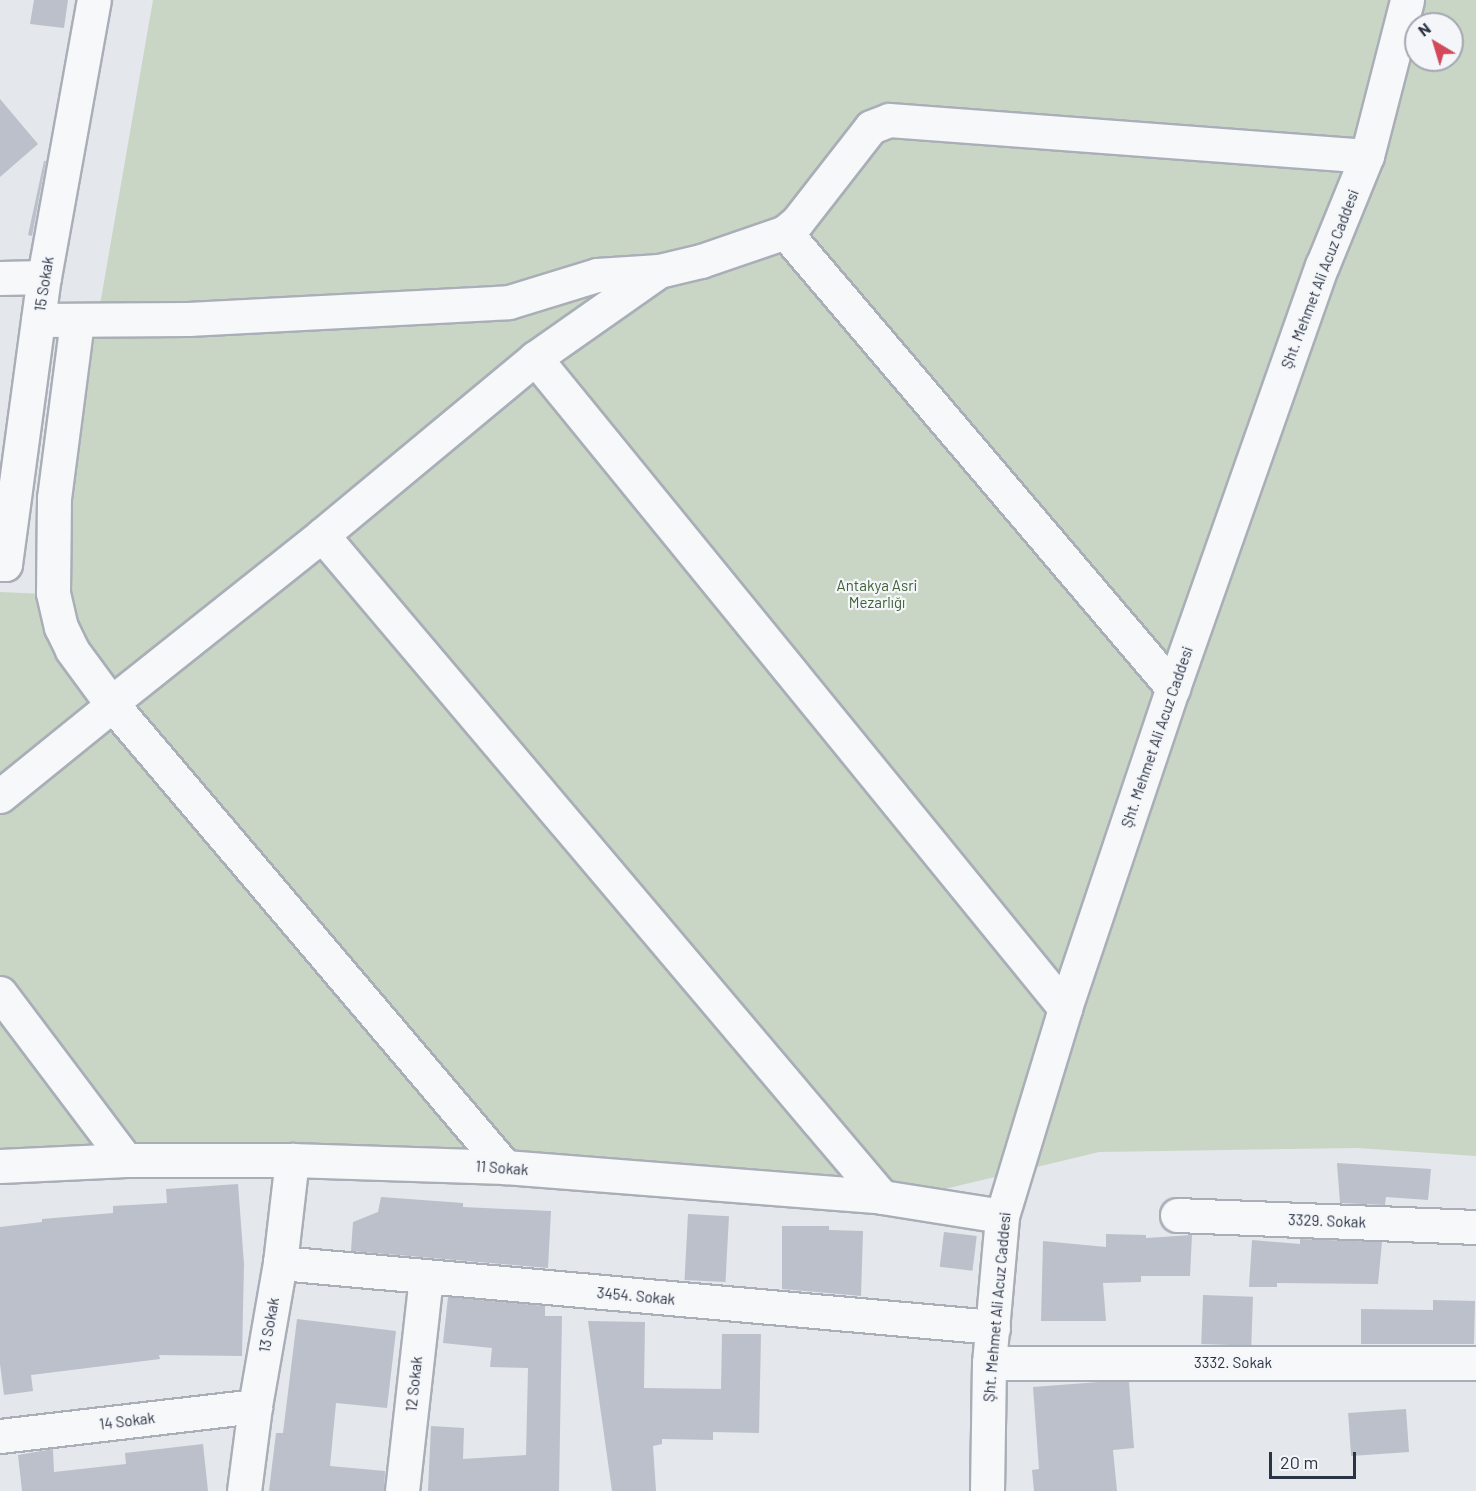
<!DOCTYPE html>
<meta charset="utf-8">
<style>
body{margin:0}
#map{position:relative;width:1476px;height:1491px;overflow:hidden;background:#e4e7ec;font-family:Barlow,sans-serif}
div>[style]{position:absolute}
.green>*{inset:0;background:#c9d6c5}
.building>*{inset:0;background:#bbc0ca;transform-origin:0 0}
.roads{filter:drop-shadow(2px 0 #a9aeb7) drop-shadow(-2px 0 #a9aeb7) drop-shadow(0 2px #a9aeb7) drop-shadow(0 -2px #a9aeb7)}
.minor>*{height:33px;margin:-16.5px;padding:0 16.5px;transform-origin:16.5px;border-radius:16.5px;background:#f7f8fa}
span{translate:-50% -50%;white-space:nowrap;text-align:center;line-height:1.15;-webkit-text-stroke:4.5px #f4f6f9;paint-order:stroke}
.street-label{font-size:15px;color:#2b3445}
.park-label{font-size:15px;color:#3f6138}
.north{position:absolute;left:1404px;top:12px;width:60px;height:60px;box-sizing:border-box;background:#f4f6f9;border:2px solid #a4a8b1;border-radius:50%;rotate:322deg;font-size:16px;font-weight:700;line-height:24px;text-align:center;color:#2b3445}
.north::after{content:'';display:block;margin:auto;width:21px;height:27px;background:#d1495b;clip-path:polygon(50% 0,100% 100%,50% 72%,0 100%)}
.scale{position:absolute;left:1269px;top:1452px;width:87px;height:27px;box-sizing:border-box;border:3px solid #2b3445;border-top:0;padding-left:8px;font-size:18px;line-height:21px;white-space:nowrap;color:#2b3445;-webkit-text-stroke:4px #f4f6f9;paint-order:stroke}
</style>
<div id="map">
<div class="green">
<i style="clip-path:polygon(evenodd,153px 0,1476px 0,1476px 1156px,1357px 1148px,1099px 1152px,932px 1192px,0 1162px,0 592px,70px 595px,73px 460px,153px 0,1416px 24px,1452px 24px,1452px 60px,1416px 60px,1416px 24px)"></i>
</div>
<div class="building">
<i style="clip-path:polygon(34px 0,68px 0,64px 28px,30px 24px)"></i>
<i style="clip-path:polygon(0 99px,38px 144px,0 177px)"></i>
<i style="clip-path:polygon(44px 161px,46px 161px,32px 236px,28px 235px)"></i>
<i style="clip-path:polygon(1337px 1163px,1431px 1169px,1428px 1200px,1386px 1197px,1385px 1205px,1340px 1203px)"></i>
<i style="clip-path:polygon(238px 1184px,244px 1264px,242px 1356px,159px 1355px,160px 1359px,31px 1375px,33px 1391px,4px 1395px,0 1364px,0 1227px,42px 1222px,42px 1219px,113px 1213px,113px 1206px,167px 1203px,166px 1189px)"></i>
<i style="clip-path:polygon(381px 1197px,463px 1203px,463px 1207px,551px 1211px,548px 1268px,351px 1251px,353px 1222px,378px 1212px)"></i>
<i style="left:688px;top:1214px;width:41px;height:66px;rotate:3deg"></i>
<i style="clip-path:polygon(782px 1226px,829px 1226px,829px 1230px,863px 1231px,861px 1296px,782px 1289px)"></i>
<i style="left:944px;top:1232px;width:33px;height:35px;rotate:7deg"></i>
<i style="clip-path:polygon(1106px 1234px,1146px 1235px,1146px 1238px,1192px 1235px,1190px 1276px,1141px 1276px,1141px 1282px,1103px 1283px,1106px 1321px,1041px 1321px,1043px 1241px,1106px 1247px)"></i>
<i style="clip-path:polygon(1300px 1239px,1382px 1242px,1378px 1284px,1277px 1283px,1277px 1287px,1249px 1287px,1252px 1240px,1300px 1244px)"></i>
<i style="left:1203px;top:1295px;width:50px;height:49px;rotate:2deg"></i>
<i style="clip-path:polygon(448px 1297px,545px 1306px,545px 1316px,562px 1316px,559px 1491px,428px 1491px,431px 1426px,464px 1428px,463px 1459px,526px 1455px,528px 1368px,490px 1367px,492px 1348px,443px 1343px)"></i>
<i style="clip-path:polygon(1433px 1300px,1475px 1301px,1474px 1344px,1361px 1344px,1361px 1309px,1433px 1310px)"></i>
<i style="clip-path:polygon(297px 1319px,396px 1331px,387px 1408px,336px 1403px,330px 1466px,385px 1471px,384px 1491px,269px 1491px,276px 1433px,283px 1433px)"></i>
<i style="clip-path:polygon(588px 1321px,645px 1322px,644px 1388px,721px 1389px,722px 1334px,761px 1334px,759px 1433px,713px 1432px,713px 1440px,662px 1439px,662px 1444px,653px 1446px,656px 1491px,612px 1491px)"></i>
<i style="clip-path:polygon(1099px 1382px,1129px 1382px,1134px 1448px,1113px 1450px,1117px 1491px,1034px 1491px,1032px 1470px,1039px 1469px,1033px 1387px)"></i>
<i style="left:1406px;top:1409px;width:43px;height:58px;rotate:86deg"></i>
<i style="clip-path:polygon(203px 1444px,208px 1491px,22px 1491px,18px 1455px,53px 1449px,54px 1472px,126px 1464px,125px 1453px)"></i>
</div>
<div class="roads">
<div class="minor">
<i style="left:785px;top:232px;width:599px;rotate:49.61deg"></i>
<i style="left:0;top:278px;width:44px;rotate:-1.3deg"></i>
<i style="left:38px;top:320px;width:150px;rotate:-0.4deg"></i>
<i style="left:188px;top:319px;width:321px;rotate:-3deg"></i>
<i style="left:509px;top:302px;width:92px;rotate:-17.1deg"></i>
<i style="left:597px;top:275px;width:62px;rotate:-3.7deg"></i>
<i style="left:659px;top:271px;width:43px;rotate:-13.4deg"></i>
<i style="left:701px;top:261px;width:89px;rotate:-19deg"></i>
<i style="left:785px;top:232px;width:16px;rotate:-40deg"></i>
<i style="left:797px;top:222px;width:120px;rotate:-52.1deg"></i>
<i style="left:871px;top:127px;width:19px;rotate:-21deg"></i>
<i style="left:889px;top:120px;width:479px;rotate:4.3deg"></i>
<i style="left:77px;top:321px;width:178px;rotate:97.4deg"></i>
<i style="left:54px;top:498px;width:95px;rotate:90.6deg"></i>
<i style="left:53px;top:593px;width:35px;rotate:77deg"></i>
<i style="left:61px;top:627px;width:25px;rotate:64deg"></i>
<i style="left:72px;top:650px;width:66px;rotate:53.7deg"></i>
<i style="left:111px;top:703px;width:609px;rotate:49.66deg"></i>
<i style="left:535px;top:358px;width:839px;rotate:50.81deg"></i>
<i style="left:322px;top:535px;width:867px;rotate:49.77deg"></i>
<i style="left:0;top:564px;width:5px"></i>
<i style="left:5px;top:564px;width:290px;rotate:-82.3deg"></i>
<i style="left:44px;top:277px;width:281px;rotate:-79.8deg"></i>
<i style="left:0;top:796px;width:143px;rotate:-39deg"></i>
<i style="left:111px;top:706px;width:3px;rotate:-90deg"></i>
<i style="left:111px;top:703px;width:270px;rotate:-38.5deg"></i>
<i style="left:322px;top:535px;width:277px;rotate:-39.7deg"></i>
<i style="left:535px;top:358px;width:151px;rotate:-35.1deg"></i>
<i style="left:0;top:993px;width:209px;rotate:53deg"></i>
<i style="left:0;top:1166px;width:126px;rotate:-2.7deg"></i>
<i style="left:126px;top:1160px;width:166px"></i>
<i style="left:292px;top:1160px;width:213px;rotate:1.9deg"></i>
<i style="left:505px;top:1167px;width:378px;rotate:4.5deg"></i>
<i style="left:882px;top:1197px;width:121px;rotate:9deg"></i>
<i style="left:1177px;top:1215px;width:299px;rotate:2.3deg"></i>
<i style="left:280px;top:1263px;width:716px;rotate:5.13deg"></i>
<i style="left:989px;top:1363px;width:487px"></i>
<i style="left:0;top:1436px;width:257px;rotate:-6.7deg"></i>
<i style="left:244px;top:1491px;width:86px;rotate:-82.6deg"></i>
<i style="left:255px;top:1406px;width:145px;rotate:-80.1deg"></i>
<i style="left:280px;top:1263px;width:104px;rotate:-83.4deg"></i>
<i style="left:402px;top:1491px;width:215px;rotate:-83.6deg"></i>
<i style="left:987px;top:1491px;width:128px;rotate:-89.1deg"></i>
<i style="left:989px;top:1363px;width:148px;rotate:-84.9deg"></i>
<i style="left:1002px;top:1216px;width:217px;rotate:-73.1deg"></i>
<i style="left:1065px;top:1008px;width:338px;rotate:-71.4deg"></i>
<i style="left:1173px;top:688px;width:448px;rotate:-70.6deg"></i>
<i style="left:1322px;top:266px;width:119px;rotate:-67.8deg"></i>
<i style="left:1367px;top:156px;width:161px;rotate:-75.6deg"></i>
</div>
</div>
<div class="street-label">
<span style="left:1320px;top:279px;rotate:-69deg">Şht. Mehmet Ali Acuz Caddesi</span>
<span style="left:44px;top:284px;rotate:-81deg">15 Sokak</span>
<span style="left:1157px;top:737px;rotate:-71deg">Şht. Mehmet Ali Acuz Caddesi</span>
<span style="left:502px;top:1168px;rotate:4deg">11 Sokak</span>
<span style="left:1327px;top:1221px;rotate:2deg">3329. Sokak</span>
<span style="left:636px;top:1296px;rotate:5deg">3454. Sokak</span>
<span style="left:997px;top:1307px;rotate:-85deg">Şht. Mehmet Ali Acuz Caddesi</span>
<span style="left:269px;top:1325px;rotate:-80deg">13 Sokak</span>
<span style="left:1233px;top:1363px">3332. Sokak</span>
<span style="left:414px;top:1384px;rotate:-84deg">12 Sokak</span>
<span style="left:127px;top:1421px;rotate:-7deg">14 Sokak</span>
</div>
<div class="park-label">
<span style="left:877px;top:594px">Antakya Asri<br>Mezarlığı</span>
</div>
<div class="north">N</div>
<div class="scale">20 m</div>
</div>
